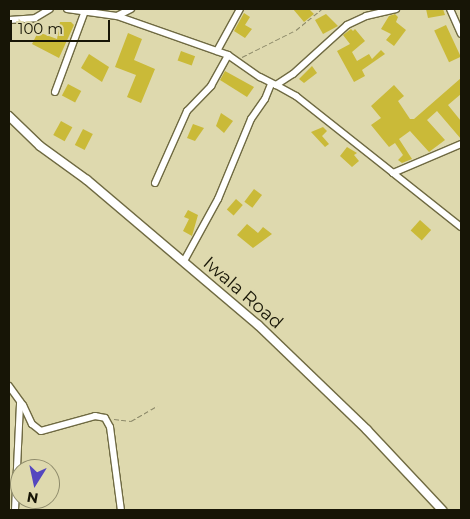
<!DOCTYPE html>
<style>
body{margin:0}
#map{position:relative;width:470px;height:519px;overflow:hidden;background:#ded9ae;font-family:Montserrat,sans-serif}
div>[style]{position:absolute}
.building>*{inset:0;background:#caba38;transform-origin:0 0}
.path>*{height:1px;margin-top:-0.5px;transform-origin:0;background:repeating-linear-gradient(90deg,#8c8969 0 5px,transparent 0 7.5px)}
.roads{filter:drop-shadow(1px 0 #6f6a42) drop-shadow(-1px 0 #6f6a42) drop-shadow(0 1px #6f6a42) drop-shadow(0 -1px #6f6a42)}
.minor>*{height:6px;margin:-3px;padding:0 3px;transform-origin:3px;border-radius:3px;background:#fff}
.tertiary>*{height:8px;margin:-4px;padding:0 4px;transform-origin:4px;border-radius:4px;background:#fff}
span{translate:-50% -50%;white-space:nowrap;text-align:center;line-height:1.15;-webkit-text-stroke:4.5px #ded9ae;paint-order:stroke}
.street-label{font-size:18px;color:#171506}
.frame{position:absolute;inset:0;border:10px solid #171506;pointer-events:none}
.north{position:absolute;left:10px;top:459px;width:50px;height:50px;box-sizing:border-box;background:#ded9ae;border:1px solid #8e8b6b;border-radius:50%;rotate:190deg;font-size:14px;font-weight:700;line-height:20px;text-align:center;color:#171506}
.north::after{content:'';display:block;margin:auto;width:18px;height:22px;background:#5447bf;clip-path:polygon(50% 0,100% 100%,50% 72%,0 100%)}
.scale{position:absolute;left:10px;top:20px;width:100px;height:22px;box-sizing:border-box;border:2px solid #171506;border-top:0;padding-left:6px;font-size:15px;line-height:18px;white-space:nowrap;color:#171506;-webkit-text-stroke:4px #ded9ae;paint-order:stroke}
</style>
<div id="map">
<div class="building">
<i style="clip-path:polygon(293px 9px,309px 9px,314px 14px,304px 22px)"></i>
<i style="clip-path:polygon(426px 9px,443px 9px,445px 15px,428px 18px)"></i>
<i style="clip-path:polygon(244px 13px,250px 17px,245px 25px,252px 29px,245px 38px,234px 31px)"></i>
<i style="clip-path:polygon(326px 14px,338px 26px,323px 34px,315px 20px)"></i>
<i style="clip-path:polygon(395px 14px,398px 17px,396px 22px,406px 30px,394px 46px,386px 40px,391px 34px,381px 29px,389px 16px)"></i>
<i style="clip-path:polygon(60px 22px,71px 22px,74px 25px,59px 58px,32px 44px,38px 32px,57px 39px)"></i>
<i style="left:446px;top:25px;width:35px;height:13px;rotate:65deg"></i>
<i style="clip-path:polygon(351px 29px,353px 31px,355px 29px,365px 41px,352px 52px,357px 61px,369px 54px,372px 59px,381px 50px,385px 54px,362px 70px,365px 76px,354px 82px,337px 51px,350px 44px,343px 35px)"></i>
<i style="clip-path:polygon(128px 33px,142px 39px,134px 60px,155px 69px,141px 103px,127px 97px,136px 75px,115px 67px)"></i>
<i style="left:181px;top:51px;width:15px;height:10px;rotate:20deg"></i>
<i style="clip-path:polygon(89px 54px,109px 67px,102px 82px,81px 68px)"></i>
<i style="clip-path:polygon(312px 66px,317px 73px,304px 83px,299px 79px)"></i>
<i style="clip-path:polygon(225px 71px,254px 87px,247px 97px,220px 80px)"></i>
<i style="clip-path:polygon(461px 78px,461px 94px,448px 105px,461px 121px,461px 139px,437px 111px,427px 120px,445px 140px,429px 152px,410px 131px,399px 139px,412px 159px,402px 163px,398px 160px,403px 155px,395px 143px,389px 147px,371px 125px,381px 118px,371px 106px,394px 85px,404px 96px,398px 101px,410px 119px,414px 119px)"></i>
<i style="left:68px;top:84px;width:15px;height:13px;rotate:28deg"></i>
<i style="clip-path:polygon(221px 113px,233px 121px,224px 133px,216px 126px)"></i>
<i style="left:61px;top:121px;width:13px;height:16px;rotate:29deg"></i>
<i style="clip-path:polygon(193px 124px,204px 128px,195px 141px,187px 138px)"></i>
<i style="clip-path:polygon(323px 127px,327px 131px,322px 136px,329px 144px,325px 147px,311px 132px)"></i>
<i style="left:83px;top:129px;width:11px;height:18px;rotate:27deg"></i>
<i style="clip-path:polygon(347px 147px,357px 153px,354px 155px,359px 161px,352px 167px,340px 156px)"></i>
<i style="left:254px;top:189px;width:10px;height:16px;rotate:37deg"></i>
<i style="left:236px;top:199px;width:9px;height:14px;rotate:41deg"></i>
<i style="clip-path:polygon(188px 210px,198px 215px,192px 236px,183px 231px,189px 219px,184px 217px)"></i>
<i style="left:420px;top:220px;width:15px;height:14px;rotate:42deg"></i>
<i style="clip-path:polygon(247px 224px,258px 233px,263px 227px,272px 234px,253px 248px,237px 235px)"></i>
</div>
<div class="path">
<i style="left:242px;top:57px;width:60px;rotate:-26.6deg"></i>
<i style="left:296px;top:30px;width:33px;rotate:-39deg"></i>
<i style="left:114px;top:419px;width:17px;rotate:7deg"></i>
<i style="left:131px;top:421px;width:30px;rotate:-30deg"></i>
</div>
<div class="roads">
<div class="minor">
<i style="left:67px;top:9px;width:50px;rotate:8deg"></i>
<i style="left:117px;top:16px;width:16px;rotate:-27deg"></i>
<i style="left:450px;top:9px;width:27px;rotate:66deg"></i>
<i style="left:117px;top:16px;width:118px;rotate:19.4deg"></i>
<i style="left:228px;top:55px;width:39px;rotate:35deg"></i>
<i style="left:260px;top:77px;width:18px;rotate:27deg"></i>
<i style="left:276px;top:85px;width:20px;rotate:-33deg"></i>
<i style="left:293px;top:74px;width:73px;rotate:-42.2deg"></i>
<i style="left:347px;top:25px;width:21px;rotate:-25deg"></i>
<i style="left:366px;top:16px;width:31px;rotate:-13deg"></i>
<i style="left:9px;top:20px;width:26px;rotate:-4deg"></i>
<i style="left:35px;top:18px;width:17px;rotate:-31deg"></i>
<i style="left:217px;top:51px;width:48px;rotate:-61.3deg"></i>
<i style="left:276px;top:85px;width:23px;rotate:29deg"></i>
<i style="left:296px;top:96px;width:124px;rotate:38.4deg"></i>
<i style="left:393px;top:173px;width:74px;rotate:-23.1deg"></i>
<i style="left:55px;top:92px;width:86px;rotate:-69.7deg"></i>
<i style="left:393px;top:173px;width:87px;rotate:38.5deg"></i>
<i style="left:155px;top:183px;width:79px;rotate:-66deg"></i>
<i style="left:187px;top:111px;width:35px;rotate:-46deg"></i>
<i style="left:211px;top:86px;width:35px;rotate:-61deg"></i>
<i style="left:184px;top:261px;width:71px;rotate:-61.3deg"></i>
<i style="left:218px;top:199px;width:87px;rotate:-67.6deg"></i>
<i style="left:251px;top:119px;width:24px;rotate:-55deg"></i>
<i style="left:265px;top:99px;width:16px;rotate:-68deg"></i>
<i style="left:9px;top:386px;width:24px;rotate:54deg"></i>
<i style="left:23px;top:405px;width:21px;rotate:65deg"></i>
<i style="left:32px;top:424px;width:11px;rotate:38deg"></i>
<i style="left:41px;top:431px;width:56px;rotate:-15.5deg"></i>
<i style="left:95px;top:416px;width:10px;rotate:11deg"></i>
<i style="left:105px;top:418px;width:10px;rotate:61deg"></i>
<i style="left:110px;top:427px;width:84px;rotate:82.5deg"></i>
<i style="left:15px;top:510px;width:108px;rotate:-87.3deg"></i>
</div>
<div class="tertiary">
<i style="left:9px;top:116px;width:43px;rotate:44.1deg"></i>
<i style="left:40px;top:146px;width:58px;rotate:35.9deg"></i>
<i style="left:87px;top:180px;width:224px;rotate:40.3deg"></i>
<i style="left:258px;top:325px;width:151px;rotate:43.9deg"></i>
<i style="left:367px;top:430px;width:110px;rotate:46.8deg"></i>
</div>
</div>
<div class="street-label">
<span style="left:243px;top:293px;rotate:41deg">Iwala Road</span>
</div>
<div class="frame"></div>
<div class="north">N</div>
<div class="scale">100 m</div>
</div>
